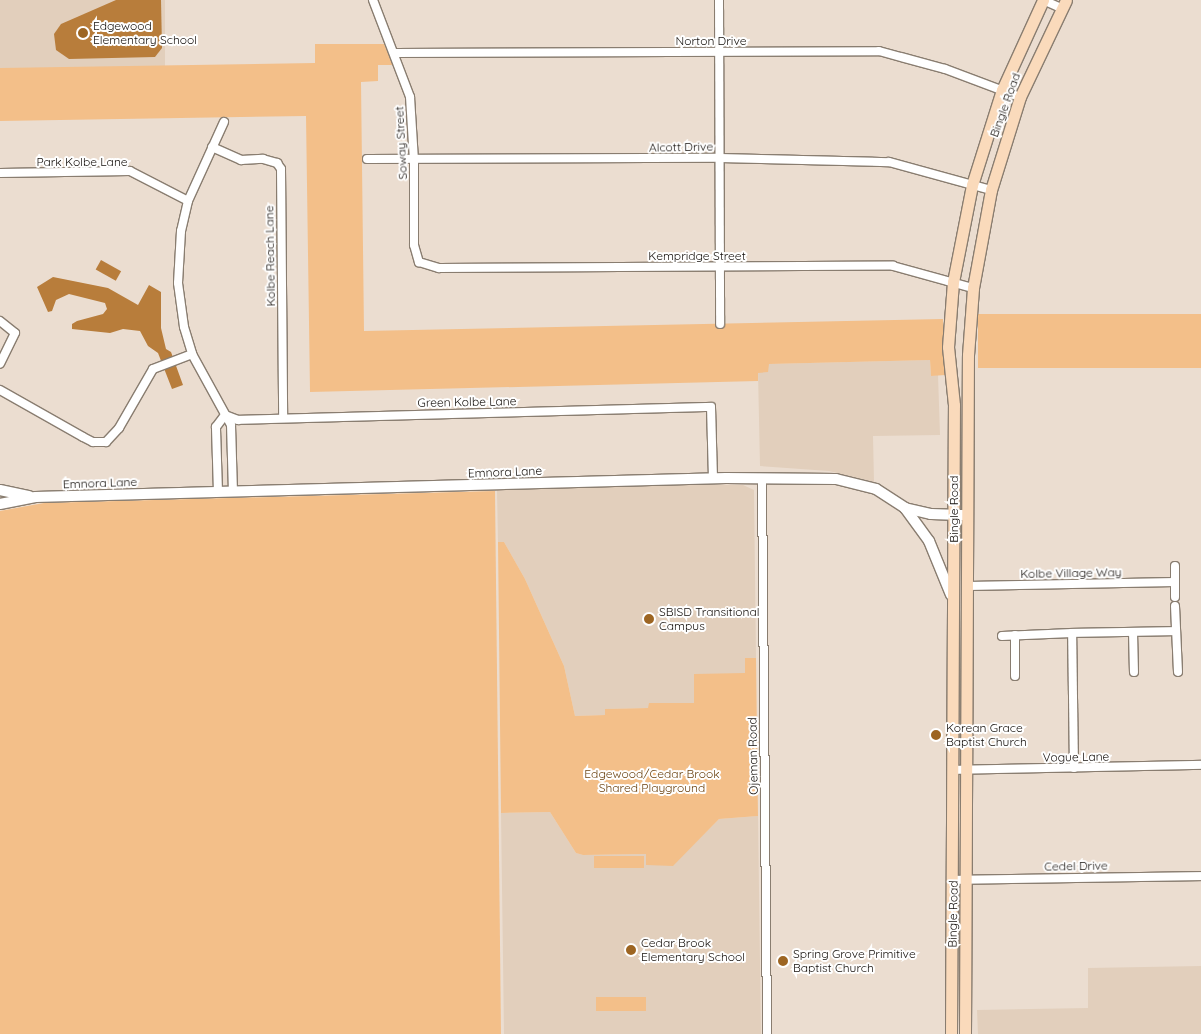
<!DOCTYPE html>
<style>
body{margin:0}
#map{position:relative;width:1201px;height:1034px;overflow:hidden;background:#ebddd0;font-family:Quicksand,sans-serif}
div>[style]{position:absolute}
.built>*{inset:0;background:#e2cfbc;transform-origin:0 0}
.green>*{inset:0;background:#f3bf89;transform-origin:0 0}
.water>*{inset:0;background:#b87d3b;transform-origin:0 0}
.roads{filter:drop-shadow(1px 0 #897d70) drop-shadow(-1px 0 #897d70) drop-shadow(0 1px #897d70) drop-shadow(0 -1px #897d70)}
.street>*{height:8px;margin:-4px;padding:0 4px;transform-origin:4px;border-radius:4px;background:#fff}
.secondary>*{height:10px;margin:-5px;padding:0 5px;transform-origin:5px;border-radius:5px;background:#fff}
.primary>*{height:11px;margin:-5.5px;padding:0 5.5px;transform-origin:5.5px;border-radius:5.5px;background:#fadabb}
.dots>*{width:14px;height:14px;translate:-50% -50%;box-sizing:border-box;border:2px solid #fff;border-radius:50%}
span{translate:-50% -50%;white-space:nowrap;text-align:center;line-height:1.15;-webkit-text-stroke:4px #fff;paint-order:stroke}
.poi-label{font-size:12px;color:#130e0a}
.left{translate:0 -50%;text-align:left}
.street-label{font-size:12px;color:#130e0a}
.park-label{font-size:12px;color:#6c4311}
</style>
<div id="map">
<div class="built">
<i style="left:0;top:0;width:165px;height:68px"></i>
<i style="clip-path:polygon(930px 360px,931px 376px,938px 375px,940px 435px,873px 436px,874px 482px,829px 471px,760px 466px,758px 372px,768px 372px,768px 364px)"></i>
<i style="clip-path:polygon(687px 484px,743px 485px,754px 490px,756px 658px,745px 658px,745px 673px,694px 703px,649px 704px,649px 708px,606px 709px,606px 715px,575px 716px,564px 666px,525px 579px,504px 542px,498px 542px,497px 490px)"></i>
<i style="clip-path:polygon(550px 812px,576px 853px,583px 855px,646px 854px,672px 866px,719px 819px,758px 816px,761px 1034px,504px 1034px,501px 813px)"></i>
<i style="clip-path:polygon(1201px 966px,1201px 1034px,978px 1034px,977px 1010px,1088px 1008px,1088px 968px)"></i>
</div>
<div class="green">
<i style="clip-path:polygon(315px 44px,384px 44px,393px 65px,378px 65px,378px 81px,361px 82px,364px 331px,943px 319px,945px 375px,931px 376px,930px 360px,769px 364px,768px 372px,758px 373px,758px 381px,310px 392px,306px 116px,0 121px,0 68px,315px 63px)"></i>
<i style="left:1201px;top:314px;width:54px;height:223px;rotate:90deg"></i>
<i style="clip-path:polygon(495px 491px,501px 1034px,0 1034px,0 511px,44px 503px)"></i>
<i style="clip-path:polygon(498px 542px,504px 542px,525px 579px,564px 666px,575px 716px,605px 715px,605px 709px,648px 708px,649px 703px,694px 703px,694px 674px,745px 673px,745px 658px,756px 658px,758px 816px,719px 819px,673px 866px,646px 865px,646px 854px,583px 855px,576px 853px,550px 812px,501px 813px)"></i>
<i style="left:594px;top:856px;width:50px;height:12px"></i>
<i style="left:596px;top:997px;width:50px;height:14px"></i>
</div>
<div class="water">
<i style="clip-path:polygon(116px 0,161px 0,162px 48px,155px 57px,69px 59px,56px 50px,54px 34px,61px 24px)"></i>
<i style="left:101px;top:260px;width:23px;height:11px;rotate:29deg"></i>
<i style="clip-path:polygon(53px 277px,108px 288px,138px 305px,149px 285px,161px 292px,161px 328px,166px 349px,171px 352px,183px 385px,172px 389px,158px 353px,148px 346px,140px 331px,123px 329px,110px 333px,72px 329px,72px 324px,77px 321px,103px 314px,107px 309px,105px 303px,69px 294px,56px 300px,52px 311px,48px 312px,37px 287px)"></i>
</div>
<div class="roads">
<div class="street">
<i style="left:373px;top:0;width:104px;rotate:69.1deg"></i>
<i style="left:410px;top:97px;width:63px;rotate:86.4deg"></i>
<i style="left:414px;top:160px;width:85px;rotate:90deg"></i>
<i style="left:414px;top:245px;width:18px;rotate:74deg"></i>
<i style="left:419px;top:262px;width:21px;rotate:17deg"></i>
<i style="left:439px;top:268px;width:454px;rotate:-0.3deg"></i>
<i style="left:893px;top:266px;width:83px;rotate:15.4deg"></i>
<i style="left:719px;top:0;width:324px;rotate:89.8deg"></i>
<i style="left:1043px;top:0;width:20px;rotate:24deg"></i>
<i style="left:395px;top:53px;width:484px;rotate:-0.2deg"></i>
<i style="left:879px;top:51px;width:68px;rotate:15.3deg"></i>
<i style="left:945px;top:69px;width:80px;rotate:20.5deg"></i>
<i style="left:224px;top:122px;width:87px;rotate:114.5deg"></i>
<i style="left:188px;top:201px;width:31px;rotate:103deg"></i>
<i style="left:181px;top:231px;width:52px;rotate:93.3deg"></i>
<i style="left:178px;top:283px;width:44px;rotate:82.2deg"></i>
<i style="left:184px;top:327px;width:28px;rotate:73deg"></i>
<i style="left:192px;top:354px;width:81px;rotate:61.2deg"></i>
<i style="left:231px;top:425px;width:67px;rotate:88.3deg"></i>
<i style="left:212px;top:147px;width:32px;rotate:24deg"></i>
<i style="left:241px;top:160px;width:22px;rotate:-3deg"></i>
<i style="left:263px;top:159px;width:15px;rotate:16deg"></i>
<i style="left:277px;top:163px;width:7px;rotate:56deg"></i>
<i style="left:281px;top:169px;width:249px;rotate:89.5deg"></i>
<i style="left:367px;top:159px;width:353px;rotate:-0.2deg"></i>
<i style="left:720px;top:158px;width:169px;rotate:1.4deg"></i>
<i style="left:889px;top:162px;width:106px;rotate:15.4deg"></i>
<i style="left:0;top:173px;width:130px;rotate:-0.9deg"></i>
<i style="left:130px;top:171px;width:65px;rotate:27.3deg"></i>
<i style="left:0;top:321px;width:19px;rotate:39deg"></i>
<i style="left:15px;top:333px;width:34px;rotate:116deg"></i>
<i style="left:0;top:390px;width:95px;rotate:29.5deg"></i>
<i style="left:83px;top:437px;width:11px;rotate:27deg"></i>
<i style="left:93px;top:442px;width:13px"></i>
<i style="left:106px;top:442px;width:19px;rotate:-47deg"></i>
<i style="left:119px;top:428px;width:68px;rotate:-60deg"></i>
<i style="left:153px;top:369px;width:42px;rotate:-21deg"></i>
<i style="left:225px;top:415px;width:14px;rotate:21deg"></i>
<i style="left:238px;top:420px;width:473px;rotate:-1.6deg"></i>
<i style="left:711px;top:407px;width:71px;rotate:88.4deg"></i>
<i style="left:762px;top:479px;width:555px;rotate:89.48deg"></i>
<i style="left:218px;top:492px;width:65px;rotate:-91.8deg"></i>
<i style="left:216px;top:427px;width:15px;rotate:-53deg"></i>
<i style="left:1175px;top:566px;width:31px;rotate:90deg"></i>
<i style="left:968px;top:586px;width:207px;rotate:-1.1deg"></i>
<i style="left:1175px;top:606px;width:66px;rotate:87.4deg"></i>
<i style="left:1133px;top:632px;width:40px;rotate:88.6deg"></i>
<i style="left:1002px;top:636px;width:70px;rotate:-2.5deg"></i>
<i style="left:1015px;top:676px;width:41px;rotate:-90deg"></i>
<i style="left:1074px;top:768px;width:135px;rotate:-90.8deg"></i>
<i style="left:1072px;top:633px;width:104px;rotate:-1.1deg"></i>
<i style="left:952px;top:770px;width:249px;rotate:-1.2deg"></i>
<i style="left:951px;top:880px;width:250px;rotate:-0.9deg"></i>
</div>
<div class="secondary">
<i style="left:0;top:490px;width:30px;rotate:12deg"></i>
<i style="left:0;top:504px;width:36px;rotate:-11deg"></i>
<i style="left:35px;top:497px;width:691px;rotate:-1.58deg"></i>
<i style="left:726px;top:478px;width:110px;rotate:0.5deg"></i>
<i style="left:836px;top:479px;width:41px;rotate:14deg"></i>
<i style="left:876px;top:489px;width:35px;rotate:33deg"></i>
<i style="left:905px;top:508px;width:27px;rotate:13deg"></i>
<i style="left:931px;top:514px;width:37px;rotate:2deg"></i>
<i style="left:905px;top:508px;width:41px;rotate:54deg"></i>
<i style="left:929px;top:541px;width:58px;rotate:67.8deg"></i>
</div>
<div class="primary">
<i style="left:951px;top:1034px;width:629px;rotate:-89.73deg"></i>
<i style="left:954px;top:405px;width:58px;rotate:-95.9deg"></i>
<i style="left:948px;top:347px;width:65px;rotate:-85.6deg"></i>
<i style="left:953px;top:282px;width:99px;rotate:-78.9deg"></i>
<i style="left:972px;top:185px;width:100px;rotate:-72.5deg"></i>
<i style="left:1002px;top:90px;width:99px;rotate:-65.5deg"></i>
<i style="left:965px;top:1034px;width:679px;rotate:-89.75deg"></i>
<i style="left:968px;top:355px;width:67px;rotate:-85.7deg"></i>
<i style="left:973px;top:288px;width:100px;rotate:-79.6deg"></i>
<i style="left:991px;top:190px;width:97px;rotate:-72.7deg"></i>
<i style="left:1020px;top:97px;width:107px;rotate:-64.6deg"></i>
</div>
</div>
<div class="dots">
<i style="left:83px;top:33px;background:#9d6522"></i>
<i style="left:649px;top:619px;background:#9d6522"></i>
<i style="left:936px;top:735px;background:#9d6522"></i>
<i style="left:631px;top:950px;background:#9d6522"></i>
<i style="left:783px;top:961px;background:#9d6522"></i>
</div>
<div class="poi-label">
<span class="left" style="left:93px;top:33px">Edgewood<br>Elementary School</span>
<span class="left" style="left:659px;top:619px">SBISD Transitional<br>Campus</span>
<span class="left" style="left:946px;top:735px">Korean Grace<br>Baptist Church</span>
<span class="left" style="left:641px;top:950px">Cedar Brook<br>Elementary School</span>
<span class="left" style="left:793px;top:961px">Spring Grove Primitive<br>Baptist Church</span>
</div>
<div class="street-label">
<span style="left:711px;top:41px">Norton Drive</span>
<span style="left:1005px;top:105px;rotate:-70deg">Bingle Road</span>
<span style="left:401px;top:143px;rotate:-93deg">Soway Street</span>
<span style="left:681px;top:147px;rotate:-1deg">Alcott Drive</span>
<span style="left:82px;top:162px">Park Kolbe Lane</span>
<span style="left:270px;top:256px;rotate:-91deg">Kolbe Reach Lane</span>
<span style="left:697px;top:256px">Kempridge Street</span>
<span style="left:467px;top:402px;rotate:-1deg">Green Kolbe Lane</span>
<span style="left:505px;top:472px;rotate:-2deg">Emnora Lane</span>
<span style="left:100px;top:483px;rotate:-2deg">Emnora Lane</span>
<span style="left:954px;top:509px;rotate:-90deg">Bingle Road</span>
<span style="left:1071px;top:573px;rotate:-1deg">Kolbe Village Way</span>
<span style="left:753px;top:756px;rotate:-91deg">Ojeman Road</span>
<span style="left:1076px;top:757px;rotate:-1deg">Vogue Lane</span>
<span style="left:1076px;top:866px;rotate:-1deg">Cedel Drive</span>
<span style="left:953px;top:914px;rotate:-89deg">Bingle Road</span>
</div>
<div class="park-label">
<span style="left:652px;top:781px">Edgewood/Cedar Brook<br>Shared Playground</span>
</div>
</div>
